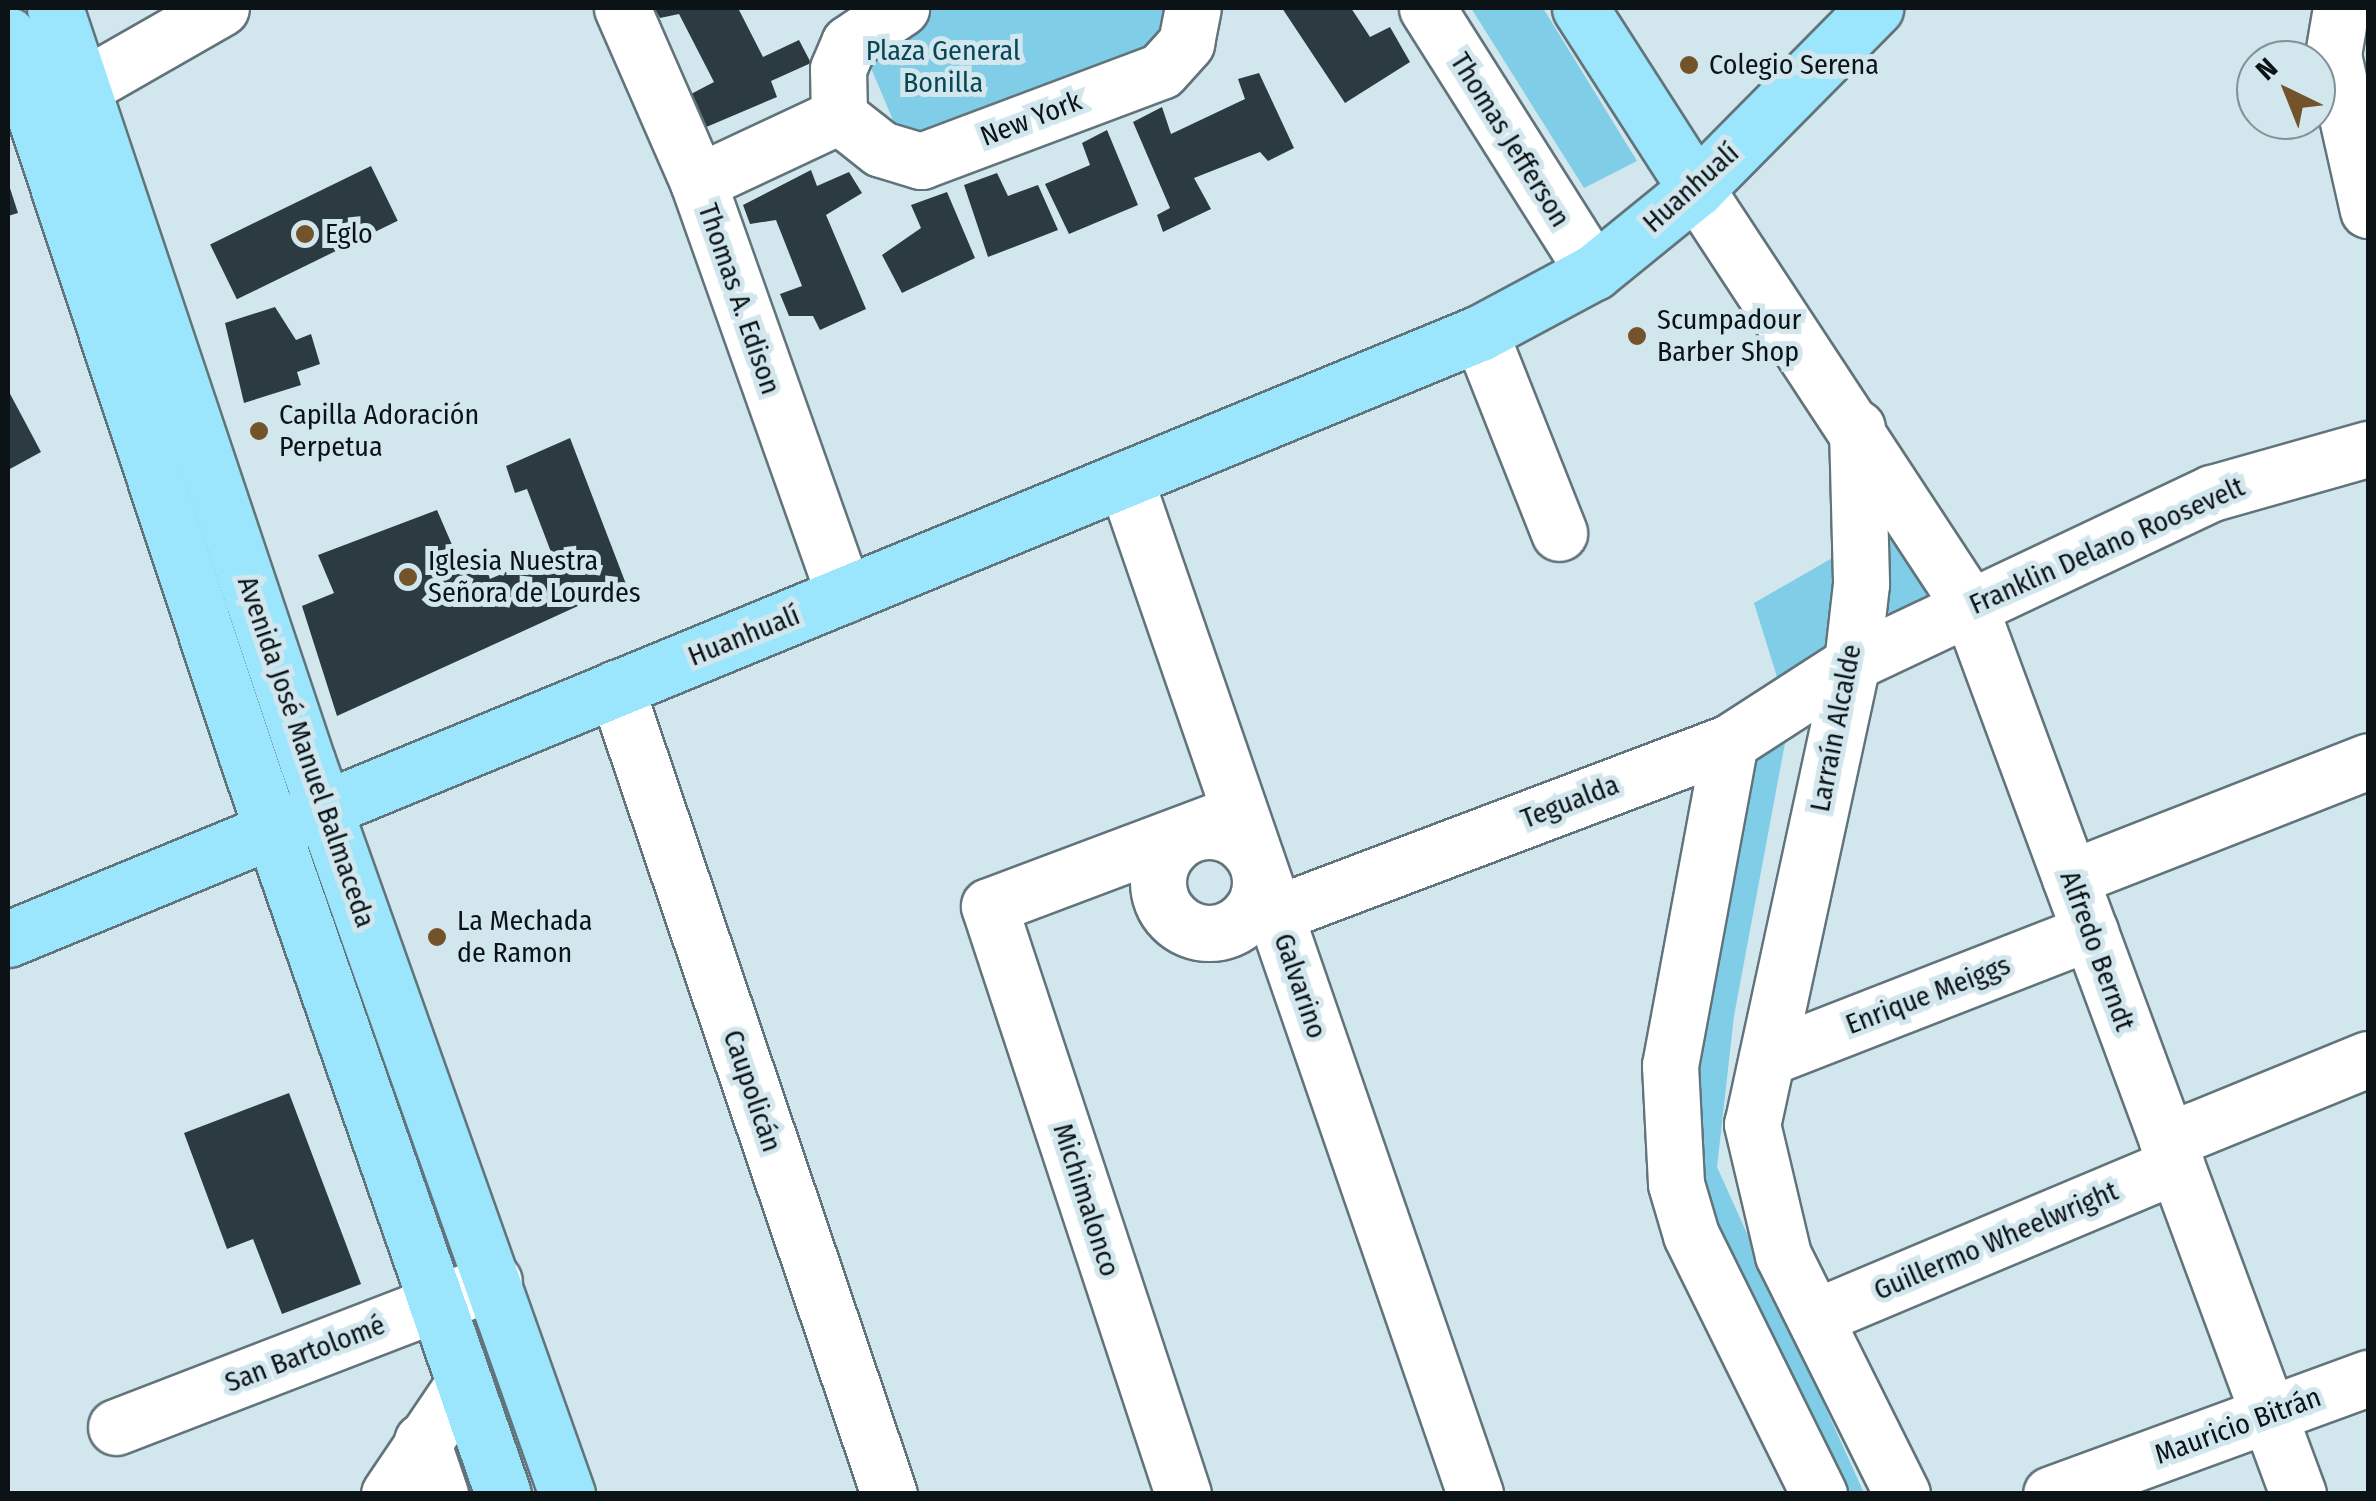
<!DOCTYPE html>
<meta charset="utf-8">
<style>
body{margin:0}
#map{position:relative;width:2376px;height:1501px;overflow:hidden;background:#d2e6ed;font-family:"Fira Sans Condensed",sans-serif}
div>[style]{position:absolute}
.green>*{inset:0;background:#7fcde6}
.building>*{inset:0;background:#2b3b41;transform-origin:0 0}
.roads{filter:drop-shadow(2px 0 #62747b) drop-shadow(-2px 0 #62747b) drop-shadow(0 2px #62747b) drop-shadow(0 -2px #62747b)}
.minor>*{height:55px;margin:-27.5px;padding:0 27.5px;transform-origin:27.5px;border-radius:27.5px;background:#fff}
.minor>.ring{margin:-27.5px;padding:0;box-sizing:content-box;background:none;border:55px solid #fff;border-radius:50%}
.major>*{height:55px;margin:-27.5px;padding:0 27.5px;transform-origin:27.5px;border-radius:27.5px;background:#9be6fd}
.dots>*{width:28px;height:28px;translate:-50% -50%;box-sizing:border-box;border:5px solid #d2e6ed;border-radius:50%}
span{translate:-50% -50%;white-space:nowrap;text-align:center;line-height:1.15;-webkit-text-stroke:10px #d2e6ed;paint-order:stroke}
.park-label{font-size:28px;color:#094656}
.poi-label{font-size:28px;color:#0c1316}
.left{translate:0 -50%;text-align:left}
.street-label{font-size:28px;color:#0c1316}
.frame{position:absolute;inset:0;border:10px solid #0c1316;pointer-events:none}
.north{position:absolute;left:2236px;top:40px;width:100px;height:100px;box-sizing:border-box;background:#d2e6ed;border:2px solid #839297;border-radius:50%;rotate:317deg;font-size:28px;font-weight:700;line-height:40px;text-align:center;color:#0c1316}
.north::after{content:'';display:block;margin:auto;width:35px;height:45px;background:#735329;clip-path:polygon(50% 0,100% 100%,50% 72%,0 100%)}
</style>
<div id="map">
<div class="green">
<i style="clip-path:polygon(926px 8px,1182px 8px,1165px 42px,915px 141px,898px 132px,866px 56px)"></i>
<i style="clip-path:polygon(1471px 8px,1543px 8px,1637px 161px,1584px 188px)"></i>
<i style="clip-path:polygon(1887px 514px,1935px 571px,1931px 600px,1897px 618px,1870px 599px)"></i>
<i style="clip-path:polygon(1834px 557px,1833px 655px,1792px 679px,1777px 677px,1754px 603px)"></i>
<i style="clip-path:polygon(1788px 727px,1734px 1016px,1717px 1167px,1864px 1493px,1833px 1493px,1709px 1228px,1687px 1050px,1745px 766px)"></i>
</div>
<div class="building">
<i style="clip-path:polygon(654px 8px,738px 8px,763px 57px,799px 40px,811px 63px,771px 81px,777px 97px,704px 128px,691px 94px,714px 82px,679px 14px,660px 18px)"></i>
<i style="clip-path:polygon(1282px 8px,1351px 8px,1370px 37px,1390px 27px,1410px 62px,1345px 103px)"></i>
<i style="clip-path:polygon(1259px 73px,1294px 148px,1268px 161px,1260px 152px,1194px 178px,1211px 209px,1163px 232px,1157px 215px,1170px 208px,1133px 122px,1162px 107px,1171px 134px,1245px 99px,1238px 79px)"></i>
<i style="clip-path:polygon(1107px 130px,1138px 205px,1069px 234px,1045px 184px,1090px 165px,1082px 143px)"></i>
<i style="left:371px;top:166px;width:61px;height:179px;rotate:64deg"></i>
<i style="clip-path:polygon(811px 170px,817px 186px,849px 172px,862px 193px,826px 215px,866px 309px,820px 330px,813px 316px,789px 316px,780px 294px,802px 286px,776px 220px,750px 224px,743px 205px)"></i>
<i style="clip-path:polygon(997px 173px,1008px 196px,1038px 185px,1058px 230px,988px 257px,964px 185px)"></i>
<i style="clip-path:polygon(8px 182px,18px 213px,8px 216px)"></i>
<i style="clip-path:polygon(947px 192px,975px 258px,902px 293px,882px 255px,921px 228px,911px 205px)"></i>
<i style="clip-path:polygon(275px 307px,296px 340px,311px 334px,320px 364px,297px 372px,301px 385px,244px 403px,225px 323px)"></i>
<i style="clip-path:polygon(8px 390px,41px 452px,8px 470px)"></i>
<i style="clip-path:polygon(570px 438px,626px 584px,337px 716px,302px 606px,334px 593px,318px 555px,437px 510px,465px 575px,485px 565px,490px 579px,551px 552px,527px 489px,515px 493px,506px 466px)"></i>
<i style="clip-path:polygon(289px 1093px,361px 1284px,282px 1314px,253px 1239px,227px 1249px,184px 1133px)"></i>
</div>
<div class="roads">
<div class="minor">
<i style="left:622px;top:8px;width:190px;rotate:66.4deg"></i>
<i style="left:698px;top:182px;width:438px;rotate:70.5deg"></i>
<i style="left:1427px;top:8px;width:312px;rotate:57.7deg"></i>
<i style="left:2341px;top:8px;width:48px;rotate:99.7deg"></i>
<i style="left:2333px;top:55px;width:159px;rotate:77.3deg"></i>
<i style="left:81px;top:88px;width:161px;rotate:-29.7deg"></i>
<i style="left:839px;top:116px;width:47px;rotate:-91.2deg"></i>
<i style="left:838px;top:69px;width:28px;rotate:-67deg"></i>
<i style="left:849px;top:43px;width:63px;rotate:-33.9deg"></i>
<i style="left:698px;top:182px;width:156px;rotate:-25.1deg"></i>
<i style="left:839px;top:116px;width:53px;rotate:38.2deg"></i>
<i style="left:881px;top:149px;width:42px;rotate:16.7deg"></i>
<i style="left:921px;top:161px;width:256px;rotate:-20.6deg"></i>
<i style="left:1161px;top:71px;width:38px;rotate:-48deg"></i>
<i style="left:1186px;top:43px;width:36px;rotate:-79deg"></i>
<i style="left:1696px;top:189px;width:498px;rotate:56.7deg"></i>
<i style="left:1969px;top:605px;width:948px;rotate:69.69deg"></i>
<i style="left:1480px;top:333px;width:215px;rotate:68.4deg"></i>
<i style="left:1857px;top:428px;width:156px;rotate:88.5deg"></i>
<i style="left:1861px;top:584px;width:80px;rotate:96.5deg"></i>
<i style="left:1852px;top:663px;width:472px;rotate:102.2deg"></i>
<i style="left:1752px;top:1124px;width:135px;rotate:76.7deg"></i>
<i style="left:1783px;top:1255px;width:267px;rotate:63.5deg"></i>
<i style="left:1125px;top:479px;width:1074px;rotate:70.97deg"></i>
<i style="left:616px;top:688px;width:851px;rotate:71.29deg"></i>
<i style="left:1730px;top:742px;width:329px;rotate:100.5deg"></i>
<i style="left:1670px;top:1065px;width:119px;rotate:87.1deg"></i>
<i style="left:1676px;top:1184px;width:53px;rotate:73.6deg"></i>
<i style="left:1691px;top:1235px;width:289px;rotate:63.7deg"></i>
<i class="ring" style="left:1158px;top:831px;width:47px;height:47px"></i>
<i style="left:2070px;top:878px;width:320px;rotate:-21.4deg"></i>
<i style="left:1275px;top:914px;width:486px;rotate:-20.7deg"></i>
<i style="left:1730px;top:742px;width:145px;rotate:-32.9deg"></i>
<i style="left:1852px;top:663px;width:398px;rotate:-25.3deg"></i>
<i style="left:2212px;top:493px;width:162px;rotate:-15.8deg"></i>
<i style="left:1767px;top:1058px;width:347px;rotate:-21.3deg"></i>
<i style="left:2167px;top:1141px;width:217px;rotate:-22.2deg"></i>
<i style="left:1815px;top:1317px;width:392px;rotate:-22.8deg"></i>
<i style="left:116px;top:1427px;width:405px;rotate:-21.1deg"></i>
<i style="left:422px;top:1441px;width:56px;rotate:71.2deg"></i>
<i style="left:389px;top:1494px;width:134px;rotate:-56deg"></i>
<i style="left:1183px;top:1494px;width:619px;rotate:-108.26deg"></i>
<i style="left:989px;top:906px;width:267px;rotate:-20.6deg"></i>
<i style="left:2051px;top:1494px;width:338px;rotate:-20.1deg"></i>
</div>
<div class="major">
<i style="left:55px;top:8px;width:794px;rotate:71.5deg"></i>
<i style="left:307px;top:761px;width:778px;rotate:70.47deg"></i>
<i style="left:1580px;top:8px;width:215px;rotate:57.3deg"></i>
<i style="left:8px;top:35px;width:761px;rotate:71.68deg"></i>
<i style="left:247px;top:757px;width:780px;rotate:70.85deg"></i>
<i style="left:8px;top:939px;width:1592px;rotate:-22.38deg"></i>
<i style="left:1480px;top:333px;width:129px;rotate:-28.2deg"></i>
<i style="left:1594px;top:272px;width:132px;rotate:-39.1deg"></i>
<i style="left:1696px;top:189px;width:255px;rotate:-45.3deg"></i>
</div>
</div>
<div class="dots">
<i style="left:1689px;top:65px;background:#735329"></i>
<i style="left:305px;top:234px;background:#735329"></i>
<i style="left:1637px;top:336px;background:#735329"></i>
<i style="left:259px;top:431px;background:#735329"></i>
<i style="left:408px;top:577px;background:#735329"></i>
<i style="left:437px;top:937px;background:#735329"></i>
</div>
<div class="park-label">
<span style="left:943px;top:67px">Plaza General<br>Bonilla</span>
</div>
<div class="poi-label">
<span class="left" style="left:1709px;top:65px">Colegio Serena</span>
<span class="left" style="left:325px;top:234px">Eglo</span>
<span class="left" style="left:1657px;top:336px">Scumpadour<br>Barber Shop</span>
<span class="left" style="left:279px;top:431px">Capilla Adoración<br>Perpetua</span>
<span class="left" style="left:428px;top:577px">Iglesia Nuestra<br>Señora de Lourdes</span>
<span class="left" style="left:457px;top:937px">La Mechada<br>de Ramon</span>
</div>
<div class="street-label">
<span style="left:1031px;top:119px;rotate:-21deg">New York</span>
<span style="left:1510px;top:140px;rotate:58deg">Thomas Jefferson</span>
<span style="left:1691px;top:188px;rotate:-42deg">Huanhualí</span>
<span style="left:739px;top:299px;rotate:71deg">Thomas A. Edison</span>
<span style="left:2107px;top:546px;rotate:-24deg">Franklin Delano Roosevelt</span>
<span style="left:744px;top:636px;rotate:-22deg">Huanhualí</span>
<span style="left:1836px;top:728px;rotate:-79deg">Larraín Alcalde</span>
<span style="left:306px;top:752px;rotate:71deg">Avenida José Manuel Balmaceda</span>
<span style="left:1570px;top:802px;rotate:-21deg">Tegualda</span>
<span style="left:2097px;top:951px;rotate:70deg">Alfredo Berndt</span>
<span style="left:1300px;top:986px;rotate:71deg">Galvarino</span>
<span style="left:1928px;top:995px;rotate:-21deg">Enrique Meiggs</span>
<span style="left:752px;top:1091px;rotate:71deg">Caupolicán</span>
<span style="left:1086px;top:1200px;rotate:72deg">Michimalonco</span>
<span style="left:1996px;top:1241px;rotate:-23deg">Guillermo Wheelwright</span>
<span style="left:305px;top:1354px;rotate:-21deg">San Bartolomé</span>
<span style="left:2238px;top:1426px;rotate:-20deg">Mauricio Bitrán</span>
</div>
<div class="frame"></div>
<div class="north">N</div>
</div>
